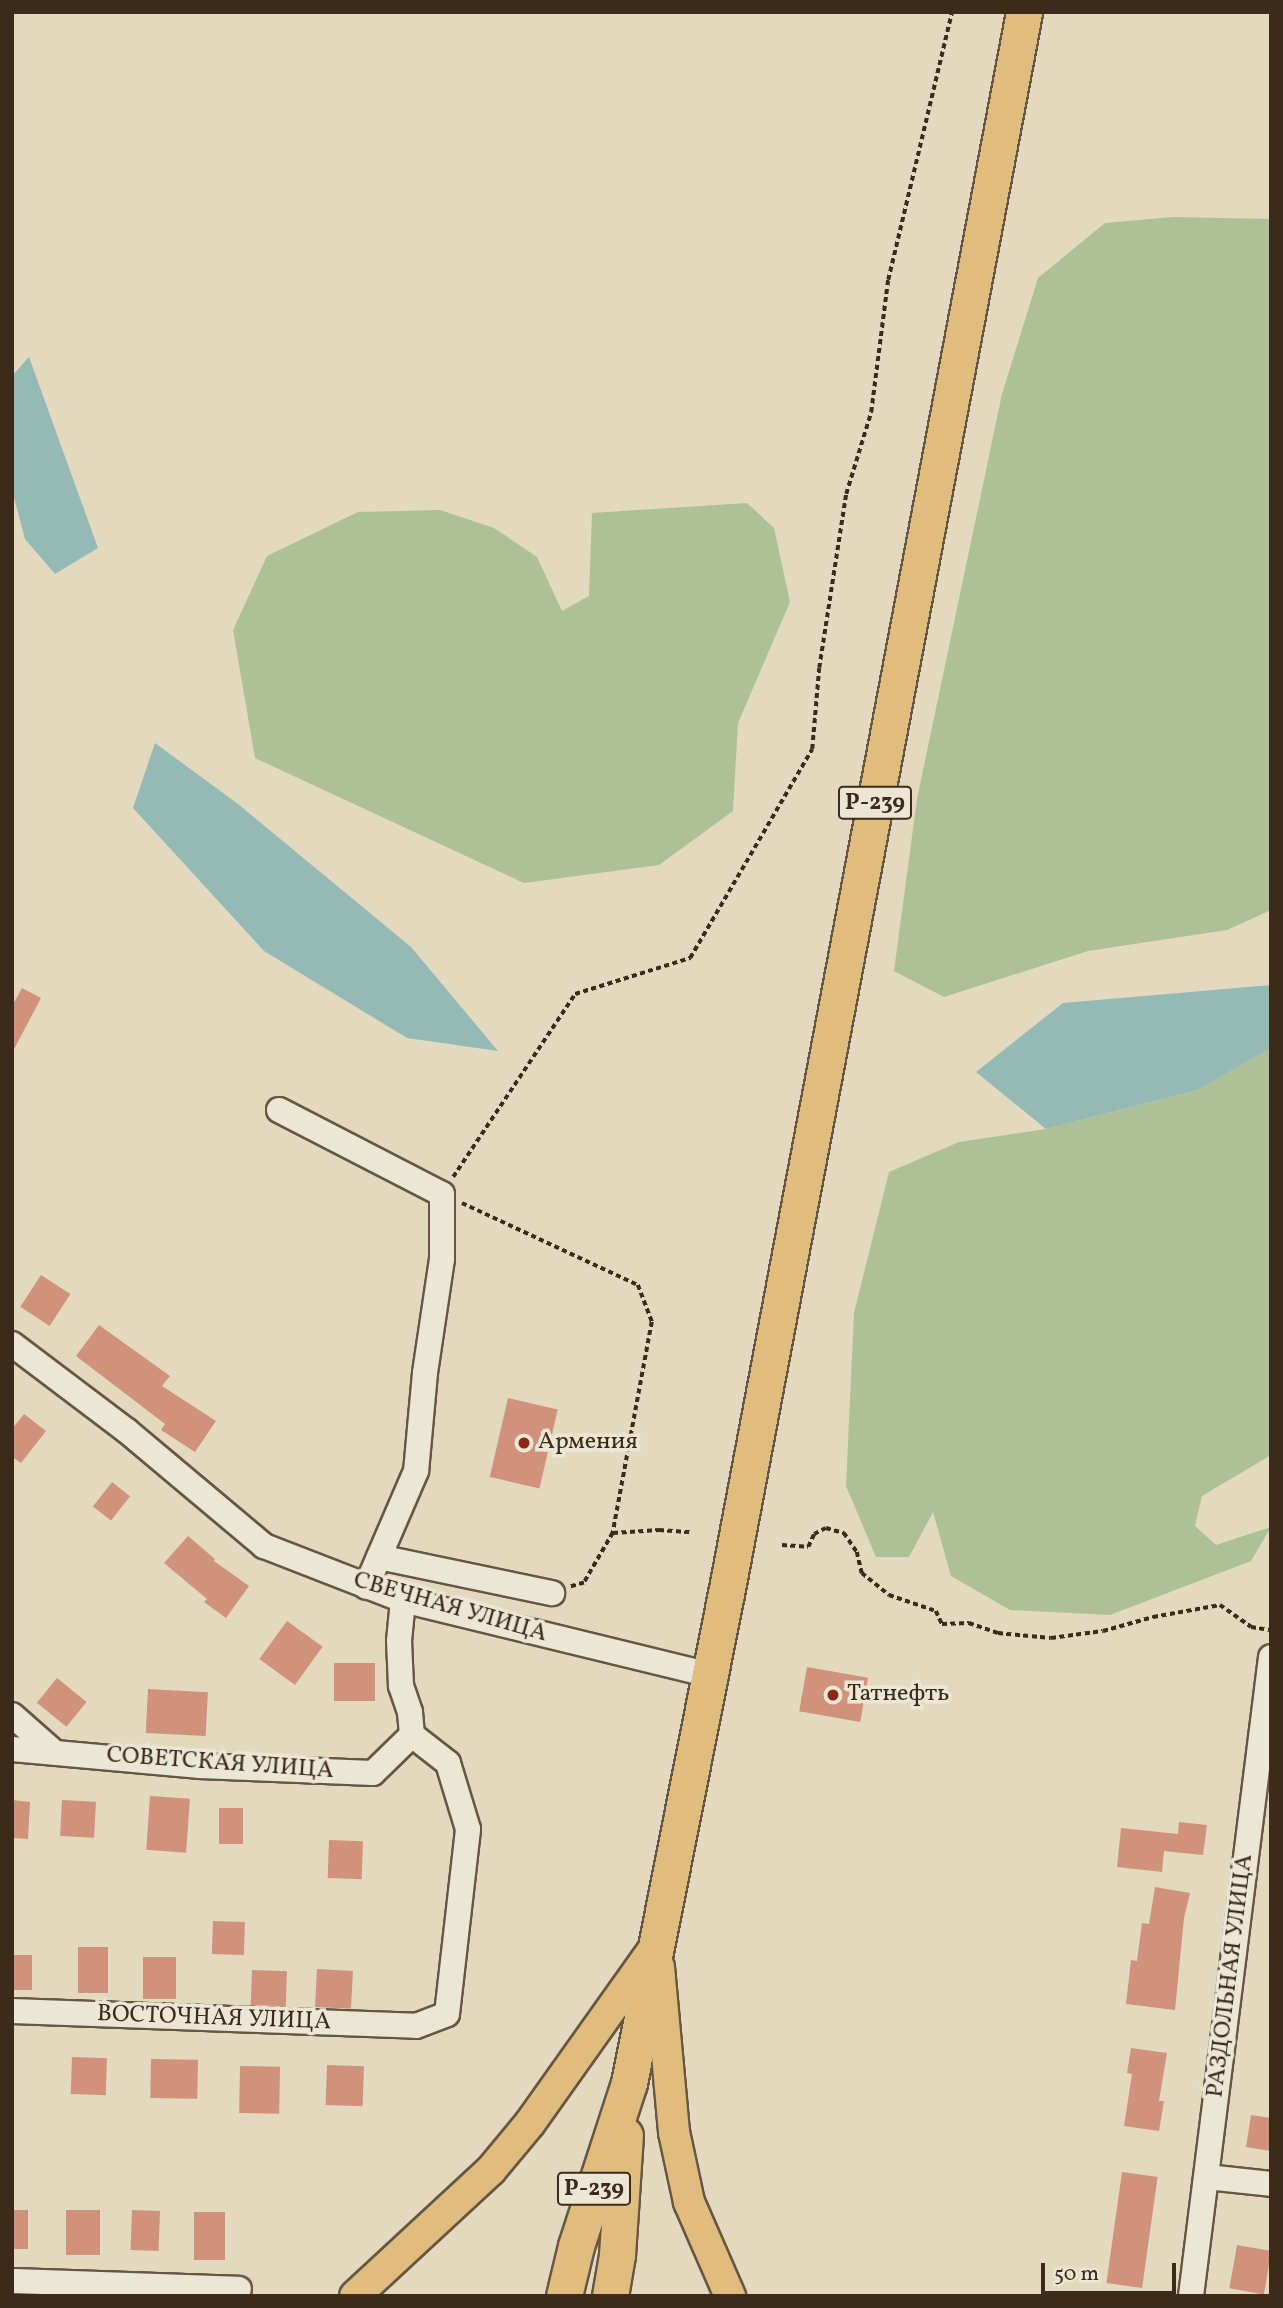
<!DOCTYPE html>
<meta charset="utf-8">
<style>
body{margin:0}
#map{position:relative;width:1283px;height:2308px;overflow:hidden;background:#e2d9be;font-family:Vollkorn,serif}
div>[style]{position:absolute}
.green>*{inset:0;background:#aec095}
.water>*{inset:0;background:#95bab5}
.building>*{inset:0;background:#d1927b;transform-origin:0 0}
.path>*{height:3.5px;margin-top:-1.75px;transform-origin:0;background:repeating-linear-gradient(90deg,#3c2a1a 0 5px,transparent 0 8.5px)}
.roads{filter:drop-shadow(2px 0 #665643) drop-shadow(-2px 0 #665643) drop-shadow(0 2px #665643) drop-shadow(0 -2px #665643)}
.minor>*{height:24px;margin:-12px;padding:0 12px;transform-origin:12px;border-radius:12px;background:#ece6d5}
.major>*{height:30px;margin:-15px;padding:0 15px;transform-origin:15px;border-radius:15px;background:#e1bc7f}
.highway>*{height:35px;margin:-17.5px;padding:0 17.5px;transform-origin:17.5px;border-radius:17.5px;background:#e1bc7f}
.dots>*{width:19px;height:19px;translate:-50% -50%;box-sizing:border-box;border:4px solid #ece6d5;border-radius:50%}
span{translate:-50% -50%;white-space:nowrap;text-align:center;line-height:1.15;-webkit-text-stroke:7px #ece6d5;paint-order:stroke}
.shield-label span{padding:2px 5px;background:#ece6d5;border:2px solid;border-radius:5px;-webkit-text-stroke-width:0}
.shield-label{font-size:23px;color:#3c2a1a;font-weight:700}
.poi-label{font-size:24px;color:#3c2a1a}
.left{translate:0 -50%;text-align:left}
.street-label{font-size:24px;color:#3c2a1a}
.frame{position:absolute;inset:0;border:14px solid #3c2a1a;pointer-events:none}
.scale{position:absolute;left:1041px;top:2263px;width:135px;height:32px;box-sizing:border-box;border:4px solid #3c2a1a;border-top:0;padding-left:9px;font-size:21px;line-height:24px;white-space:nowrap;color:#3c2a1a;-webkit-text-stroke:5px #ece6d5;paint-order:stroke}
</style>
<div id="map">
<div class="green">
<i style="clip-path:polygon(1173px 217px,1271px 219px,1271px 910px,1227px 930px,1088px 951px,944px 997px,894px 971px,917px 799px,1002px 394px,1038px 278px,1105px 223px)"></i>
<i style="clip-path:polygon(747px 503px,774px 528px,790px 602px,738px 723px,733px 811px,659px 865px,524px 883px,255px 758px,233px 630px,267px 556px,358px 512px,440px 510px,494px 528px,537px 557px,562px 611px,589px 596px,592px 513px)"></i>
<i style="clip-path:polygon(1271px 1048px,1271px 1455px,1202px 1496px,1195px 1526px,1216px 1545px,1271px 1527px,1251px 1561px,1110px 1615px,1010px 1610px,951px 1576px,933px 1512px,909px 1557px,876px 1557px,846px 1486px,854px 1313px,889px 1172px,959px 1142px,1046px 1129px,1198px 1090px)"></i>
</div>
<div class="water">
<i style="clip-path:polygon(29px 357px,98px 548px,55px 574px,25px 539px,12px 490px,12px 376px)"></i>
<i style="clip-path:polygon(155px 743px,238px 804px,411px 947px,498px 1051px,407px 1038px,264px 951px,133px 808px)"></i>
<i style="clip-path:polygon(1271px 985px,1271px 1048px,1198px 1090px,1046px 1129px,976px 1072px,1063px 1003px)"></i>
</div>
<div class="building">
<i style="clip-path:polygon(22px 988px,41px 998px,12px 1053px,12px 1006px)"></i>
<i style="left:41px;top:1275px;width:35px;height:38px;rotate:33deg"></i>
<i style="clip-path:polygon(99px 1325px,170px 1376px,162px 1386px,216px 1421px,195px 1452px,161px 1430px,165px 1424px,76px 1356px)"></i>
<i style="left:508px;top:1398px;width:51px;height:81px;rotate:13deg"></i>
<i style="clip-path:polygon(24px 1414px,46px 1431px,21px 1463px,12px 1457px,12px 1429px)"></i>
<i style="left:112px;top:1482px;width:23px;height:31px;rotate:38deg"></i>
<i style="clip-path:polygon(188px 1536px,215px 1559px,214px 1561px,249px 1586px,226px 1618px,204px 1602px,207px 1599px,164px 1563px)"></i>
<i style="left:287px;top:1621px;width:44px;height:47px;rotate:36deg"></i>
<i style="left:334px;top:1663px;width:41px;height:38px"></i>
<i style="left:807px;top:1667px;width:62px;height:45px;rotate:10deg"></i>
<i style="left:57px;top:1678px;width:38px;height:32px;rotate:39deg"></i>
<i style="left:148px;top:1689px;width:60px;height:44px;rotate:3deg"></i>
<i style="left:150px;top:1796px;width:40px;height:54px;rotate:4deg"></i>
<i style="clip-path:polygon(12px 1800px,30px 1802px,28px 1839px,12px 1838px)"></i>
<i style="left:62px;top:1800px;width:34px;height:36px;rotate:3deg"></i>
<i style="left:219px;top:1808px;width:24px;height:36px"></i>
<i style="clip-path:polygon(1179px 1822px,1207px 1825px,1203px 1855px,1164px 1851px,1162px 1872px,1117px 1867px,1121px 1828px,1178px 1834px)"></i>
<i style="left:329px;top:1840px;width:34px;height:38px;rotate:2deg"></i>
<i style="clip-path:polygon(1155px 1887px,1190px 1893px,1184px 1918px,1175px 2010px,1126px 2004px,1131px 1960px,1137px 1961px,1142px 1923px,1149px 1924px)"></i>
<i style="left:213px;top:1921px;width:32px;height:33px;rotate:2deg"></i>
<i style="left:78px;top:1947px;width:30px;height:46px"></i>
<i style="left:12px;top:1955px;width:20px;height:35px"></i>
<i style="left:143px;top:1957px;width:33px;height:42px"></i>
<i style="left:317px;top:1969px;width:36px;height:38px;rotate:3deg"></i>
<i style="left:252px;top:1970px;width:35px;height:35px;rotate:2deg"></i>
<i style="clip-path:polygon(1131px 2048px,1167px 2053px,1159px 2101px,1164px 2101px,1159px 2131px,1124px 2126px,1132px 2074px,1127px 2073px)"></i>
<i style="left:72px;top:2057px;width:35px;height:37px;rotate:2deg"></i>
<i style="left:151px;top:2059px;width:47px;height:39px;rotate:1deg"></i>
<i style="left:327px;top:2065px;width:37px;height:40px;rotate:2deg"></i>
<i style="left:240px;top:2066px;width:40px;height:47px;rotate:1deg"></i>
<i style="clip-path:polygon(1251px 2115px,1271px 2118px,1271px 2151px,1246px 2147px)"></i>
<i style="left:1122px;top:2172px;width:36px;height:112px;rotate:8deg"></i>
<i style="left:12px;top:2210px;width:16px;height:39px"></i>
<i style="left:66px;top:2210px;width:34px;height:45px"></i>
<i style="left:132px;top:2210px;width:28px;height:40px;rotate:2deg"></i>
<i style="left:194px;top:2212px;width:31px;height:48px"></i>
<i style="left:1237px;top:2245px;width:35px;height:44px;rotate:10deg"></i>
</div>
<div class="path">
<i style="left:453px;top:1177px;width:220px;rotate:-56.3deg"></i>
<i style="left:575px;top:994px;width:121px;rotate:-17.4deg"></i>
<i style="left:690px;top:958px;width:242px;rotate:-59.7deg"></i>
<i style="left:812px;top:749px;width:81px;rotate:-85.1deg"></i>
<i style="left:819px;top:668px;width:176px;rotate:-81.2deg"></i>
<i style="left:846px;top:494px;width:86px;rotate:-73deg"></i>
<i style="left:871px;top:412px;width:133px;rotate:-82.7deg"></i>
<i style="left:888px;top:280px;width:276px;rotate:-76.6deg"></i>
<i style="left:462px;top:1203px;width:194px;rotate:25deg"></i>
<i style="left:638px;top:1285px;width:40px;rotate:69deg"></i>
<i style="left:652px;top:1322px;width:215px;rotate:100.5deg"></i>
<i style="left:613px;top:1533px;width:58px;rotate:120.1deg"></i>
<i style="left:584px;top:1583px;width:15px;rotate:164deg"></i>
<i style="left:613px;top:1533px;width:46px;rotate:-3.7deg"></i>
<i style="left:659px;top:1530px;width:32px;rotate:4deg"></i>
<i style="left:782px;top:1545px;width:26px;rotate:4deg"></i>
<i style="left:808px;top:1547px;width:14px;rotate:-65deg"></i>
<i style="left:814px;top:1534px;width:13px;rotate:-27deg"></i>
<i style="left:826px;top:1528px;width:19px;rotate:16deg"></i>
<i style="left:844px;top:1533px;width:23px;rotate:56deg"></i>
<i style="left:857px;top:1552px;width:22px;rotate:77deg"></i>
<i style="left:862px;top:1573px;width:35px;rotate:39deg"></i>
<i style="left:889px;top:1595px;width:50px;rotate:18.8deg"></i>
<i style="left:936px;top:1611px;width:14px;rotate:65deg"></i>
<i style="left:942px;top:1624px;width:27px;rotate:-2deg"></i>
<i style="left:969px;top:1623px;width:31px;rotate:19deg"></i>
<i style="left:998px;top:1633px;width:53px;rotate:5.4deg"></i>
<i style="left:1051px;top:1638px;width:52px;rotate:-7.7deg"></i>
<i style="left:1103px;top:1631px;width:52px;rotate:-15.6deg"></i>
<i style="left:1153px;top:1617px;width:68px;rotate:-10.2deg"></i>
<i style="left:1220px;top:1605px;width:38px;rotate:35deg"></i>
<i style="left:1251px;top:1627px;width:20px;rotate:9deg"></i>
</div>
<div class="roads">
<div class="minor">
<i style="left:279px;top:1110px;width:183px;rotate:27.3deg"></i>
<i style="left:442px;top:1194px;width:65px;rotate:90deg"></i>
<i style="left:442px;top:1259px;width:115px;rotate:98.5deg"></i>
<i style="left:425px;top:1373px;width:98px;rotate:95.2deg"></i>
<i style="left:416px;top:1471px;width:126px;rotate:113.3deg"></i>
<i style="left:12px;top:1344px;width:144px;rotate:37.1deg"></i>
<i style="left:127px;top:1431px;width:179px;rotate:40deg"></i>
<i style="left:264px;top:1546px;width:149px;rotate:21.2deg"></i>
<i style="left:403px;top:1600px;width:316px;rotate:13.7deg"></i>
<i style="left:379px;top:1557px;width:177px;rotate:11.8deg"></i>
<i style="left:12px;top:1715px;width:56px;rotate:41.4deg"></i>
<i style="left:12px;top:1749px;width:189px;rotate:5.2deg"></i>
<i style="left:200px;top:1766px;width:173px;rotate:2.3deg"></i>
<i style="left:373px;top:1773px;width:54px;rotate:-44.3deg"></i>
<i style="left:12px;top:2011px;width:404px;rotate:2.1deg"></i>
<i style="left:416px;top:2026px;width:33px;rotate:-21deg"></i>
<i style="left:447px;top:2014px;width:186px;rotate:-83.5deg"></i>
<i style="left:468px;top:1829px;width:69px;rotate:-106.9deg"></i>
<i style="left:448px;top:1763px;width:46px;rotate:-142.1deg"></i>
<i style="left:412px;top:1735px;width:23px;rotate:-95deg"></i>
<i style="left:410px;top:1712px;width:28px;rotate:-109deg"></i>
<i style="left:401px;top:1686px;width:45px;rotate:-92.5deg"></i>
<i style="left:399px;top:1641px;width:41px;rotate:-84.4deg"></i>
<i style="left:1207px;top:2177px;width:64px;rotate:6.2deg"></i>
<i style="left:12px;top:2281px;width:227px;rotate:2deg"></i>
<i style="left:1191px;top:2296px;width:644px;rotate:-82.86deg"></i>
</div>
<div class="major">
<i style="left:659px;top:1967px;width:166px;rotate:84.8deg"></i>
<i style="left:674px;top:2132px;width:72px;rotate:77.9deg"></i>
<i style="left:689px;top:2202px;width:103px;rotate:66.4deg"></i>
<i style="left:355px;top:2296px;width:185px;rotate:-42.8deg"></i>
<i style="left:491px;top:2170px;width:61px;rotate:-50.3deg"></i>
<i style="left:530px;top:2123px;width:216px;rotate:-54.6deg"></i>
</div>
<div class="highway">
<i style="left:564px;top:2296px;width:51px;rotate:-76.5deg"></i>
<i style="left:576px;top:2246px;width:171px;rotate:-72deg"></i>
<i style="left:629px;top:2083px;width:499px;rotate:-78.8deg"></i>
<i style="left:726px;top:1594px;width:1610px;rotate:-79.33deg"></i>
<i style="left:610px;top:2296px;width:42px;rotate:-80.3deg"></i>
<i style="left:617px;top:2255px;width:120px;rotate:-86.2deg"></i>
</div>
</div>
<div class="dots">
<i style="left:524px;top:1443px;background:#8f2418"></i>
<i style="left:833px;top:1695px;background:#8f2418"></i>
</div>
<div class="shield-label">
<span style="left:875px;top:803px">Р-239</span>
<span style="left:594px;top:2189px">Р-239</span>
</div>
<div class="poi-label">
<span class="left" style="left:538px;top:1443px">Армения</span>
<span class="left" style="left:847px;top:1695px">Татнефть</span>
</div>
<div class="street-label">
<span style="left:450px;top:1608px;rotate:16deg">СВЕЧНАЯ УЛИЦА</span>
<span style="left:220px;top:1764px;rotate:4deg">СОВЕТСКАЯ УЛИЦА</span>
<span style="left:1231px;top:1976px;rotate:-83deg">РАЗДОЛЬНАЯ УЛИЦА</span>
<span style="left:214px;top:2019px;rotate:2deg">ВОСТОЧНАЯ УЛИЦА</span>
</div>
<div class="frame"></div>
<div class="scale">50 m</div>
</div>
